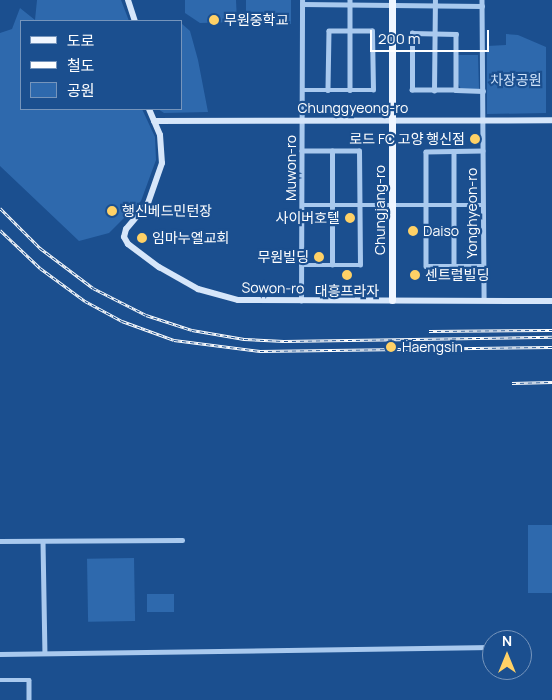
<!DOCTYPE html>
<meta charset="utf-8">
<style>
body{margin:0}
#map{position:relative;width:552px;height:700px;overflow:hidden;background:#1b4f8f;font-family:Manrope,"Noto Sans KR",sans-serif}
div>[style]{position:absolute}
.green>*{inset:0;background:#2e69ad;transform-origin:0 0}
.street>*{height:4.5px;margin:-2.25px;padding:0 2.25px;transform-origin:2.25px;border-radius:2.25px;background:#a9c9ee}
.secondary>*{height:6px;margin:-3px;padding:0 3px;transform-origin:3px;border-radius:3px;background:#d6e6fa}
.primary>*{height:7px;margin:-3.5px;padding:0 3.5px;transform-origin:3.5px;border-radius:3.5px;background:#f0f6ff}
.rail>*{height:3px;margin-top:-1.5px;transform-origin:0;background:repeating-linear-gradient(90deg,#1b4f8f 0 4px,#fff 0 8px);box-sizing:border-box;border-block:1px solid #fff}
.dots>*{width:14px;height:14px;translate:-50% -50%;box-sizing:border-box;border:2px solid #1b4f8f;border-radius:50%}
span{translate:-50% -50%;white-space:nowrap;text-align:center;line-height:1.15;-webkit-text-stroke:4.5px #1b4f8f;paint-order:stroke}
.poi-label{font-size:14px;color:#fff}
.left{translate:0 -50%;text-align:left}
.right{translate:-100% -50%;text-align:right}
.park-label{font-size:14px;color:#cfe3fa}
.street-label{font-size:14px;color:#fff}
.legend{position:absolute;left:20px;top:20px;width:162px;height:90px;box-sizing:border-box;background:#1b4f8f;border:1px solid #7695bc;margin:0;padding:6px 9px;list-style:none;font-size:15px;color:#fff}
.legend li{display:flex;align-items:center;gap:10px;height:25px}
.legend b{width:25px;border:1px solid #7695bc}
.north{position:absolute;left:482px;top:630px;width:50px;height:50px;box-sizing:border-box;background:#1b4f8f;border:1px solid #7695bc;border-radius:50%;rotate:0deg;font-size:14px;font-weight:700;line-height:20px;text-align:center;color:#fff}
.north::after{content:'';display:block;margin:auto;width:18px;height:22px;background:#ffd166;clip-path:polygon(50% 0,100% 100%,50% 72%,0 100%)}
.scale{position:absolute;left:370px;top:30px;width:119px;height:22px;box-sizing:border-box;border:2px solid #fff;border-top:0;padding-left:6px;font-size:15px;line-height:18px;white-space:nowrap;color:#fff;-webkit-text-stroke:4px #1b4f8f;paint-order:stroke}
</style>
<div id="map">
<div class="green">
<i style="clip-path:polygon(37px 0,121px 0,129px 21px,21px 21px,21px 109px,142px 109px,155px 137px,156px 160px,141px 201px,109px 233px,79px 241px,0 166px,0 33px,12px 29px,20px 8px,35px 20px)"></i>
<i style="clip-path:polygon(185px 0,236px 0,237px 22px,200px 23px,185px 13px)"></i>
<i style="left:246px;top:0;width:45px;height:24px"></i>
<i style="clip-path:polygon(181px 23px,190px 31px,198px 60px,208px 112px,164px 113px,158px 109px,181px 109px)"></i>
<i style="clip-path:polygon(506px 34px,518px 35px,546px 47px,546px 113px,487px 114px,487px 46px,506px 45px)"></i>
<i style="clip-path:polygon(458px 55px,478px 55px,479px 89px,461px 89px,457px 82px)"></i>
<i style="left:552px;top:525px;width:68px;height:24px;rotate:90deg"></i>
<i style="left:134px;top:558px;width:63px;height:47px;rotate:89deg"></i>
<i style="left:174px;top:594px;width:18px;height:27px;rotate:90deg"></i>
</div>
<div class="street">
<i style="left:350px;top:0;width:90px;rotate:90deg"></i>
<i style="left:482px;top:0;width:300px;rotate:89.6deg"></i>
<i style="left:302px;top:4px;width:180px;rotate:0.6deg"></i>
<i style="left:412px;top:33px;width:44px;rotate:1.3deg"></i>
<i style="left:456px;top:34px;width:56px;rotate:90deg"></i>
<i style="left:456px;top:90px;width:44px;rotate:180deg"></i>
<i style="left:412px;top:90px;width:57px;rotate:-90deg"></i>
<i style="left:302px;top:90px;width:71px"></i>
<i style="left:373px;top:90px;width:59px;rotate:-91deg"></i>
<i style="left:372px;top:31px;width:43px;rotate:180deg"></i>
<i style="left:329px;top:31px;width:59px;rotate:91deg"></i>
<i style="left:456px;top:90px;width:27px;rotate:2deg"></i>
<i style="left:434px;top:91px;width:91px;rotate:-89.4deg"></i>
<i style="left:483px;top:151px;width:57px;rotate:179deg"></i>
<i style="left:426px;top:152px;width:114px;rotate:90deg"></i>
<i style="left:426px;top:266px;width:58px"></i>
<i style="left:454px;top:152px;width:114px;rotate:90deg"></i>
<i style="left:302px;top:205px;width:181px"></i>
<i style="left:301px;top:265px;width:59px"></i>
<i style="left:360px;top:265px;width:114px;rotate:-90.5deg"></i>
<i style="left:359px;top:151px;width:57px;rotate:180deg"></i>
<i style="left:332px;top:265px;width:114px;rotate:-90deg"></i>
<i style="left:301px;top:301px;width:301px;rotate:-89.8deg"></i>
<i style="left:0;top:541px;width:182px;rotate:-0.3deg"></i>
<i style="left:43px;top:541px;width:112px;rotate:89deg"></i>
<i style="left:0;top:654px;width:492px;rotate:-0.8deg"></i>
<i style="left:0;top:680px;width:29px"></i>
<i style="left:29px;top:680px;width:20px;rotate:90deg"></i>
</div>
<div class="secondary">
<i style="left:128px;top:0;width:22px;rotate:72deg"></i>
<i style="left:149px;top:109px;width:28px;rotate:67deg"></i>
<i style="left:160px;top:135px;width:28px;rotate:86deg"></i>
<i style="left:162px;top:163px;width:42px;rotate:109.3deg"></i>
<i style="left:148px;top:203px;width:34px;rotate:130deg"></i>
<i style="left:126px;top:229px;width:8px;rotate:104deg"></i>
<i style="left:124px;top:237px;width:8px;rotate:60deg"></i>
<i style="left:128px;top:244px;width:39px;rotate:37deg"></i>
<i style="left:159px;top:267px;width:45px;rotate:29.4deg"></i>
<i style="left:198px;top:289px;width:41px;rotate:15.4deg"></i>
<i style="left:238px;top:300px;width:314px;rotate:0.2deg"></i>
<i style="left:154px;top:121px;width:398px;rotate:-0.1deg"></i>
</div>
<div class="primary">
<i style="left:392px;top:300px;width:300px;rotate:-90deg"></i>
</div>
<div class="rail">
<i style="left:0;top:208px;width:57px;rotate:45deg"></i>
<i style="left:40px;top:248px;width:66px;rotate:37deg"></i>
<i style="left:93px;top:288px;width:59px;rotate:27deg"></i>
<i style="left:146px;top:315px;width:48px;rotate:18.1deg"></i>
<i style="left:192px;top:330px;width:53px;rotate:9.8deg"></i>
<i style="left:244px;top:339px;width:40px;rotate:2.9deg"></i>
<i style="left:284px;top:341px;width:268px;rotate:-0.9deg"></i>
<i style="left:0;top:230px;width:55px;rotate:43.5deg"></i>
<i style="left:40px;top:268px;width:56px;rotate:36.3deg"></i>
<i style="left:85px;top:301px;width:42px;rotate:28.4deg"></i>
<i style="left:122px;top:321px;width:55px;rotate:20.1deg"></i>
<i style="left:174px;top:340px;width:87px;rotate:7.3deg"></i>
<i style="left:260px;top:351px;width:292px;rotate:-0.8deg"></i>
<i style="left:429px;top:331px;width:123px;rotate:-0.5deg"></i>
<i style="left:512px;top:383px;width:40px;rotate:-1.4deg"></i>
</div>
<div class="dots">
<i style="left:214px;top:20px;background:#ffd166"></i>
<i style="left:475px;top:139px;background:#ffd166"></i>
<i style="left:112px;top:211px;background:#ffd166"></i>
<i style="left:350px;top:218px;background:#ffd166"></i>
<i style="left:413px;top:231px;background:#ffd166"></i>
<i style="left:142px;top:238px;background:#ffd166"></i>
<i style="left:319px;top:257px;background:#ffd166"></i>
<i style="left:347px;top:275px;background:#ffd166"></i>
<i style="left:415px;top:275px;background:#ffd166"></i>
<i style="left:391px;top:347px;background:#ffd166"></i>
</div>
<div class="poi-label">
<span class="left" style="left:224px;top:20px">무원중학교</span>
<span class="right" style="left:465px;top:139px">로드 FC 고양 행신점</span>
<span class="left" style="left:122px;top:211px">행신베드민턴장</span>
<span class="right" style="left:340px;top:218px">사이버호텔</span>
<span class="left" style="left:423px;top:231px">Daiso</span>
<span class="left" style="left:152px;top:238px">임마누엘교회</span>
<span class="right" style="left:309px;top:257px">무원빌딩</span>
<span class="left" style="left:425px;top:275px">센트럴빌딩</span>
<span style="left:347px;top:291px">대흥프라자</span>
<span class="left" style="left:402px;top:347px">Haengsin</span>
</div>
<div class="park-label">
<span style="left:516px;top:80px">차장공원</span>
</div>
<div class="street-label">
<span style="left:353px;top:108px">Chunggyeong-ro</span>
<span style="left:291px;top:168px;rotate:-90deg">Muwon-ro</span>
<span style="left:380px;top:210px;rotate:-90deg">Chungjang-ro</span>
<span style="left:472px;top:213px;rotate:-90deg">Yonghyeon-ro</span>
<span style="left:273px;top:288px;rotate:1deg">Sowon-ro</span>
</div>
<ul class="legend">
<li><b style="height:6px;background:#f0f6ff"></b>도로</li>
<li><b style="height:6px;background:#fff"></b>철도</li>
<li><b style="height:14px;background:#2e69ad"></b>공원</li>
</ul>
<div class="north">N</div>
<div class="scale">200 m</div>
</div>
